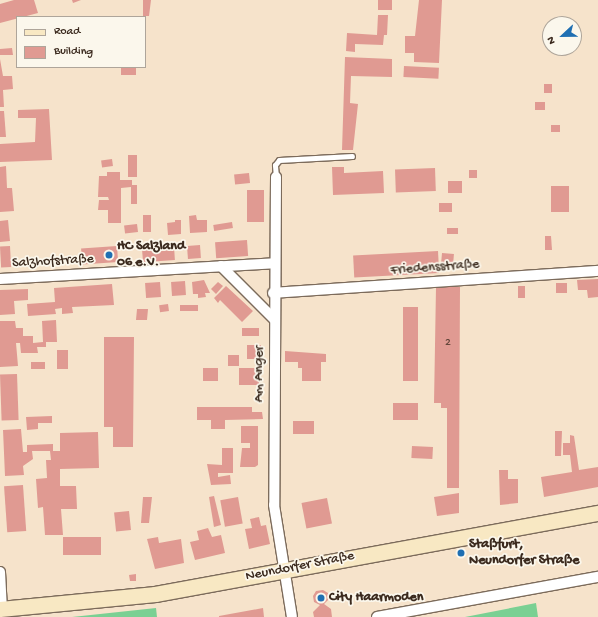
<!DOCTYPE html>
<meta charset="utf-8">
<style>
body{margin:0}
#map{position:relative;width:598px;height:617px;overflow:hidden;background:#f6e3cb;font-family:"Gochi Hand",sans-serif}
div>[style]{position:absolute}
.green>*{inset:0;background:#7ad093}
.building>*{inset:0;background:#e09a92;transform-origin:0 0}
.roads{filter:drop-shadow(1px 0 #7c6b5b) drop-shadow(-1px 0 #7c6b5b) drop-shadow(0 1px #7c6b5b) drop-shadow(0 -1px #7c6b5b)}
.lane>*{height:5px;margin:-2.5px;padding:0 2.5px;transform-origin:2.5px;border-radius:2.5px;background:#fff}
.street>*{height:10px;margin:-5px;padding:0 5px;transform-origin:5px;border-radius:5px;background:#fff}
.secondary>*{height:15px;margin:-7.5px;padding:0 7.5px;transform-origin:7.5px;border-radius:7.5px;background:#f8e8c3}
.dots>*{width:11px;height:11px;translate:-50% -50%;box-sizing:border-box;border:2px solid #fbf7ec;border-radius:50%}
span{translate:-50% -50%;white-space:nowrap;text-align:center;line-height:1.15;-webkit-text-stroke:3.5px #fbf7ec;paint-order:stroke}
.number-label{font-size:12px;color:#64463b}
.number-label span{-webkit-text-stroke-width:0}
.poi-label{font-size:14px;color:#3b2a1e;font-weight:700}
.left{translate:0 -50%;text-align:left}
.street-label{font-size:14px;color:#3b2a1e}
.legend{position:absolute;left:16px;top:16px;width:130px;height:52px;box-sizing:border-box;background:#fbf7ec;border:1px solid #aea59a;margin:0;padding:5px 7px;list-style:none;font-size:12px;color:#3b2a1e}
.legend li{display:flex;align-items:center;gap:8px;height:20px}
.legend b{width:20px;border:1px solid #aea59a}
.north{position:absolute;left:542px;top:16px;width:40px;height:40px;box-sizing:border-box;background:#fbf7ec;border:1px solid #aea59a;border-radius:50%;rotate:248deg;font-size:11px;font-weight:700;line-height:16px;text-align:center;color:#3b2a1e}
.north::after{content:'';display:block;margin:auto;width:14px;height:18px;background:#1f6fb2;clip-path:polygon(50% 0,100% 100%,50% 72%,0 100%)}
</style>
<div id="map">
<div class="green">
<i style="clip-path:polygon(536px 603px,538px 617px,465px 617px)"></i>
<i style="clip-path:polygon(156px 608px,157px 617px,72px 617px)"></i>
</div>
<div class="building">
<i style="clip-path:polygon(14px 0,34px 0,38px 13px,0 23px,0 4px)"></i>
<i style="clip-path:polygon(72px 0,81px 0,73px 3px)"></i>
<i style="clip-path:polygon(143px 0,151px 0,149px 16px,143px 16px)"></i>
<i style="left:378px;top:0;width:14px;height:10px"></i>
<i style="clip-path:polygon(419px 0,442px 0,439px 63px,414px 62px,414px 53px,405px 53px,405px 36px,415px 36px)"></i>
<i style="clip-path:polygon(378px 15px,388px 15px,387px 35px,384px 35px,383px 45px,355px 44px,355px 52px,346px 51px,347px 33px,377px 35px)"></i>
<i style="clip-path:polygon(12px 48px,13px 55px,0 55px,0 49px)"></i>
<i style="clip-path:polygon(345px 57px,392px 59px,392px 77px,351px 76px,350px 103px,358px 104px,353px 150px,342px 150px)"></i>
<i style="clip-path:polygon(0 59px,3px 76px,12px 76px,13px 89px,3px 90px,4px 107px,0 107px)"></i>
<i style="left:404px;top:66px;width:35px;height:11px;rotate:3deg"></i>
<i style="left:121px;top:67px;width:15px;height:8px"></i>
<i style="left:544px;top:84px;width:8px;height:9px"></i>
<i style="left:535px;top:102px;width:10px;height:8px"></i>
<i style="clip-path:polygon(49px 109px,52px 160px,0 162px,0 144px,35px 142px,36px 118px,18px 118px,18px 110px)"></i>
<i style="clip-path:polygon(0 111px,4px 111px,6px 137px,0 137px)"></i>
<i style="left:551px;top:125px;width:9px;height:7px"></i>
<i style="left:128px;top:155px;width:9px;height:22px"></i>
<i style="left:112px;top:159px;width:7px;height:11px;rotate:82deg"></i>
<i style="clip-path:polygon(6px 166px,7px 188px,12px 188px,14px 211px,0 212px,0 167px)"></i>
<i style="clip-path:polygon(332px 167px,344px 167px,344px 173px,383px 171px,384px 193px,333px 195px)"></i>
<i style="left:435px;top:168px;width:23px;height:40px;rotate:88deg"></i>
<i style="left:469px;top:170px;width:8px;height:8px"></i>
<i style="clip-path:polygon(107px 172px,120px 172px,120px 180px,132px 180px,132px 185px,137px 185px,137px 204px,131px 204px,131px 187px,121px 188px,121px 223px,108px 223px,108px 210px,98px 210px,99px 200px,109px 200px,108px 197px,98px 197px,99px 176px,107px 176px)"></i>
<i style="left:249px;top:173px;width:10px;height:15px;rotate:84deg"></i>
<i style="left:448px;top:181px;width:14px;height:12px"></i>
<i style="left:551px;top:186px;width:18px;height:26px"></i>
<i style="left:247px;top:190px;width:17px;height:32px"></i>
<i style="left:439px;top:203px;width:13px;height:9px"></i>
<i style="left:143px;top:215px;width:8px;height:17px"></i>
<i style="clip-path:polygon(196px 215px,197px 220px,207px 220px,207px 232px,190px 233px,189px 216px)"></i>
<i style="clip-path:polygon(8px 220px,10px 241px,0 242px,0 221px)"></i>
<i style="clip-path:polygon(175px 220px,181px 220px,181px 234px,168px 235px,167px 223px,175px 222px)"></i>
<i style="left:232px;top:222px;width:6px;height:19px;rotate:81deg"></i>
<i style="left:137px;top:224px;width:8px;height:13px;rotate:83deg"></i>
<i style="left:447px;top:228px;width:11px;height:6px"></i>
<i style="clip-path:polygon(545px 236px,551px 236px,552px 250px,545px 250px)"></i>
<i style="left:247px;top:240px;width:16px;height:32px;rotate:86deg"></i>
<i style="left:200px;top:245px;width:13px;height:13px;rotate:86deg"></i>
<i style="left:10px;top:246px;width:21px;height:10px;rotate:87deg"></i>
<i style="left:117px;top:246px;width:16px;height:36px;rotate:86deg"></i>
<i style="left:174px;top:247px;width:13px;height:32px;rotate:86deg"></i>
<i style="left:438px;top:251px;width:22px;height:85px;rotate:87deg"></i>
<i style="left:442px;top:253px;width:12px;height:11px;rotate:5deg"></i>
<i style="clip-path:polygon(598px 279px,598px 297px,588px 298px,587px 290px,578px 290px,577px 280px)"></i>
<i style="clip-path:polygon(204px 280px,210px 293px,205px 293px,206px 297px,198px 298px,198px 294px,193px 294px,192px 282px)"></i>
<i style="left:185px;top:281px;width:14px;height:14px;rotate:86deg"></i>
<i style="left:160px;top:282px;width:15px;height:15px;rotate:86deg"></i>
<i style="clip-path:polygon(218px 282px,223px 286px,216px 294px,211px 289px)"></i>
<i style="left:556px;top:283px;width:11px;height:10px"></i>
<i style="clip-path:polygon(112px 284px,114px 305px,72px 307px,73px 313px,62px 314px,62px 308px,55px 309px,56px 314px,28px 316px,27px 304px,55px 302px,54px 288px)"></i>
<i style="clip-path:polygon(226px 286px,253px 311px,242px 322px,220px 300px,218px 303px,214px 298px)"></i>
<i style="left:525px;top:286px;width:12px;height:7px;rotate:90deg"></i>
<i style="clip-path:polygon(436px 287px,460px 287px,459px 488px,447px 488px,447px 408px,441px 408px,441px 403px,434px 403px)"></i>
<i style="clip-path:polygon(28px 289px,28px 300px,14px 301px,15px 314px,0 315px,0 290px)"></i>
<i style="left:168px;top:304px;width:7px;height:9px;rotate:82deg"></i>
<i style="left:198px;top:305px;width:6px;height:18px;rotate:90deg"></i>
<i style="left:403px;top:307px;width:15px;height:74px"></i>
<i style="clip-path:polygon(137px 309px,148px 309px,147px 320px,136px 320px)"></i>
<i style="clip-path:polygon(56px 320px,57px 342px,46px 342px,46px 347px,37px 347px,38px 353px,21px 353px,20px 343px,16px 343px,18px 366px,0 367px,0 321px,15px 321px,16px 328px,23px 328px,23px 336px,33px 336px,33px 343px,43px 342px,42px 321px)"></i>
<i style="left:242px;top:328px;width:17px;height:8px"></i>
<i style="clip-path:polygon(104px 337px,134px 337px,133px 447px,113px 447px,113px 427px,104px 427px)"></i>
<i style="left:247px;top:345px;width:14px;height:14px"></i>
<i style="left:57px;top:350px;width:11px;height:19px"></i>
<i style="clip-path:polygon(285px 351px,326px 354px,326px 362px,321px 362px,321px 381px,302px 381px,302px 368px,298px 368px,298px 362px,285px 362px)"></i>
<i style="left:239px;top:355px;width:11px;height:11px;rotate:90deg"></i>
<i style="left:45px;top:362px;width:7px;height:14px;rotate:90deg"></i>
<i style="left:203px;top:368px;width:15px;height:13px"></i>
<i style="left:239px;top:368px;width:20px;height:17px"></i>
<i style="left:17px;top:374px;width:46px;height:17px;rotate:88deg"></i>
<i style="left:393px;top:403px;width:25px;height:17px"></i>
<i style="clip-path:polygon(197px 407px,252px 407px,252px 412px,262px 412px,263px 419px,225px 420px,225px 429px,211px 429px,211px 420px,197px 420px)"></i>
<i style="clip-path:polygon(52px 416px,52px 423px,38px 423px,38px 429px,27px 430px,26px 417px)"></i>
<i style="left:293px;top:421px;width:21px;height:13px"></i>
<i style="clip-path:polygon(241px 426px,258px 426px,258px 465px,255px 467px,240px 467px,242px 448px,250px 448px,250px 443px,241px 443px)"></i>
<i style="clip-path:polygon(21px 429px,23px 452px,27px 452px,27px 445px,53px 444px,53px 451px,32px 451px,33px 459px,23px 466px,24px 475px,5px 476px,3px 430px)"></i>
<i style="clip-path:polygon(555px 431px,562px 431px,561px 456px,555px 456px)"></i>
<i style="clip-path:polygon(98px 432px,99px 468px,60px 469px,60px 486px,76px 486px,77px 509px,61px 509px,63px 535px,45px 535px,43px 507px,38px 508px,36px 479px,47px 478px,46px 460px,51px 460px,50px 451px,60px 451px,60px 433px)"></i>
<i style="clip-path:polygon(570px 435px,574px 436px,579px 470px,598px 467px,598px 487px,544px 497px,541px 477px,572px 472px,570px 455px,563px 455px,563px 443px,570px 443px)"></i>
<i style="left:412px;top:446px;width:21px;height:12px;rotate:3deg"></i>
<i style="clip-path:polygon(222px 448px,233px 448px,233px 473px,218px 473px,218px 477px,230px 475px,231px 484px,211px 485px,207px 464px,222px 465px)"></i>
<i style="clip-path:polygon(499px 470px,508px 470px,508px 479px,518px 479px,518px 503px,500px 505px)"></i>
<i style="left:23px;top:485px;width:46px;height:19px;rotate:86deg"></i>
<i style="clip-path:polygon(459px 493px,459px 513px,437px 516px,434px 497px)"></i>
<i style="clip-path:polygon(214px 496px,221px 525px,214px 527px,209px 497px)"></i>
<i style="clip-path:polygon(143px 497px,152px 497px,149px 523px,141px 523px)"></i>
<i style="left:238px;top:497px;width:27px;height:18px;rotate:80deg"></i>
<i style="left:327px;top:498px;width:26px;height:26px;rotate:79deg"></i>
<i style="left:129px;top:511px;width:19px;height:15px;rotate:84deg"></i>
<i style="clip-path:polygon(259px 517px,261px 526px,266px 525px,270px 544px,249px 549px,245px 529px,252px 528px,250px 519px)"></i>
<i style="clip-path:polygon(208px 528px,212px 537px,221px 535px,225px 553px,195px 560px,190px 542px,199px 540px,197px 531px)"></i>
<i style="left:101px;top:537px;width:18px;height:38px;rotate:90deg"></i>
<i style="clip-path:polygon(158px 537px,159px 543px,181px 539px,184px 563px,155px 569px,147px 539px)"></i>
<i style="clip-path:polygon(136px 574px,136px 581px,130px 581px,129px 575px)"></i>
<i style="clip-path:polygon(323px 590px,328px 593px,329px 599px,324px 604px,331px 609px,332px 617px,314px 617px,313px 612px,320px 605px,314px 602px,313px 596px,316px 591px)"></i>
<i style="clip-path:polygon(263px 608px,264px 617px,219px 617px,219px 616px)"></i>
</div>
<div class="roads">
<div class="lane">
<i style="left:276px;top:177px;width:12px;rotate:-95deg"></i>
<i style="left:275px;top:165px;width:6px;rotate:-51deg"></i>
<i style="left:279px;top:160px;width:73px;rotate:-3.1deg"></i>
</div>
<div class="street">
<i style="left:276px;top:177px;width:328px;rotate:90.3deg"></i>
<i style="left:274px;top:505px;width:113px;rotate:80.9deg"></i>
<i style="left:221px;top:266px;width:75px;rotate:45deg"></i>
<i style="left:0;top:279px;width:275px;rotate:-3.3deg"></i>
<i style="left:273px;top:293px;width:326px;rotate:-3.9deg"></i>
<i style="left:0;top:572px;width:36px;rotate:87deg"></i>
<i style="left:377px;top:617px;width:225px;rotate:-10.3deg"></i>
</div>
<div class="secondary">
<i style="left:0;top:609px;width:156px;rotate:-5.5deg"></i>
<i style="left:155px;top:594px;width:450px;rotate:-10.4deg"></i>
</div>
</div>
<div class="dots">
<i style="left:109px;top:255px;background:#1f6fb2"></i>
<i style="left:461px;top:553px;background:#1f6fb2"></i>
<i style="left:321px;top:598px;background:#1f6fb2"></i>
</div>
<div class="number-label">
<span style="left:448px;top:344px">2</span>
</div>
<div class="poi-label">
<span class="left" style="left:117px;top:255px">HC Salzland<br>06 e.V.</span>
<span class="left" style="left:469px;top:553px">Staßfurt,<br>Neundorfer Straße</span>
<span class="left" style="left:329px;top:598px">City Haarmoden</span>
</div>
<div class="street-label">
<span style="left:53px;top:262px;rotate:-3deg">Salzhofstraße</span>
<span style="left:435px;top:268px;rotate:-4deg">Friedensstraße</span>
<span style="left:260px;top:374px;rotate:-90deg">Am Anger</span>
<span style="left:300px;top:567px;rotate:-11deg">Neundorfer Straße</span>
</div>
<ul class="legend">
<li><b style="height:5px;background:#f8e8c3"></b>Road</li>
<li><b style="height:11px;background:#e09a92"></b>Building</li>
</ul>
<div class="north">N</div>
</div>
